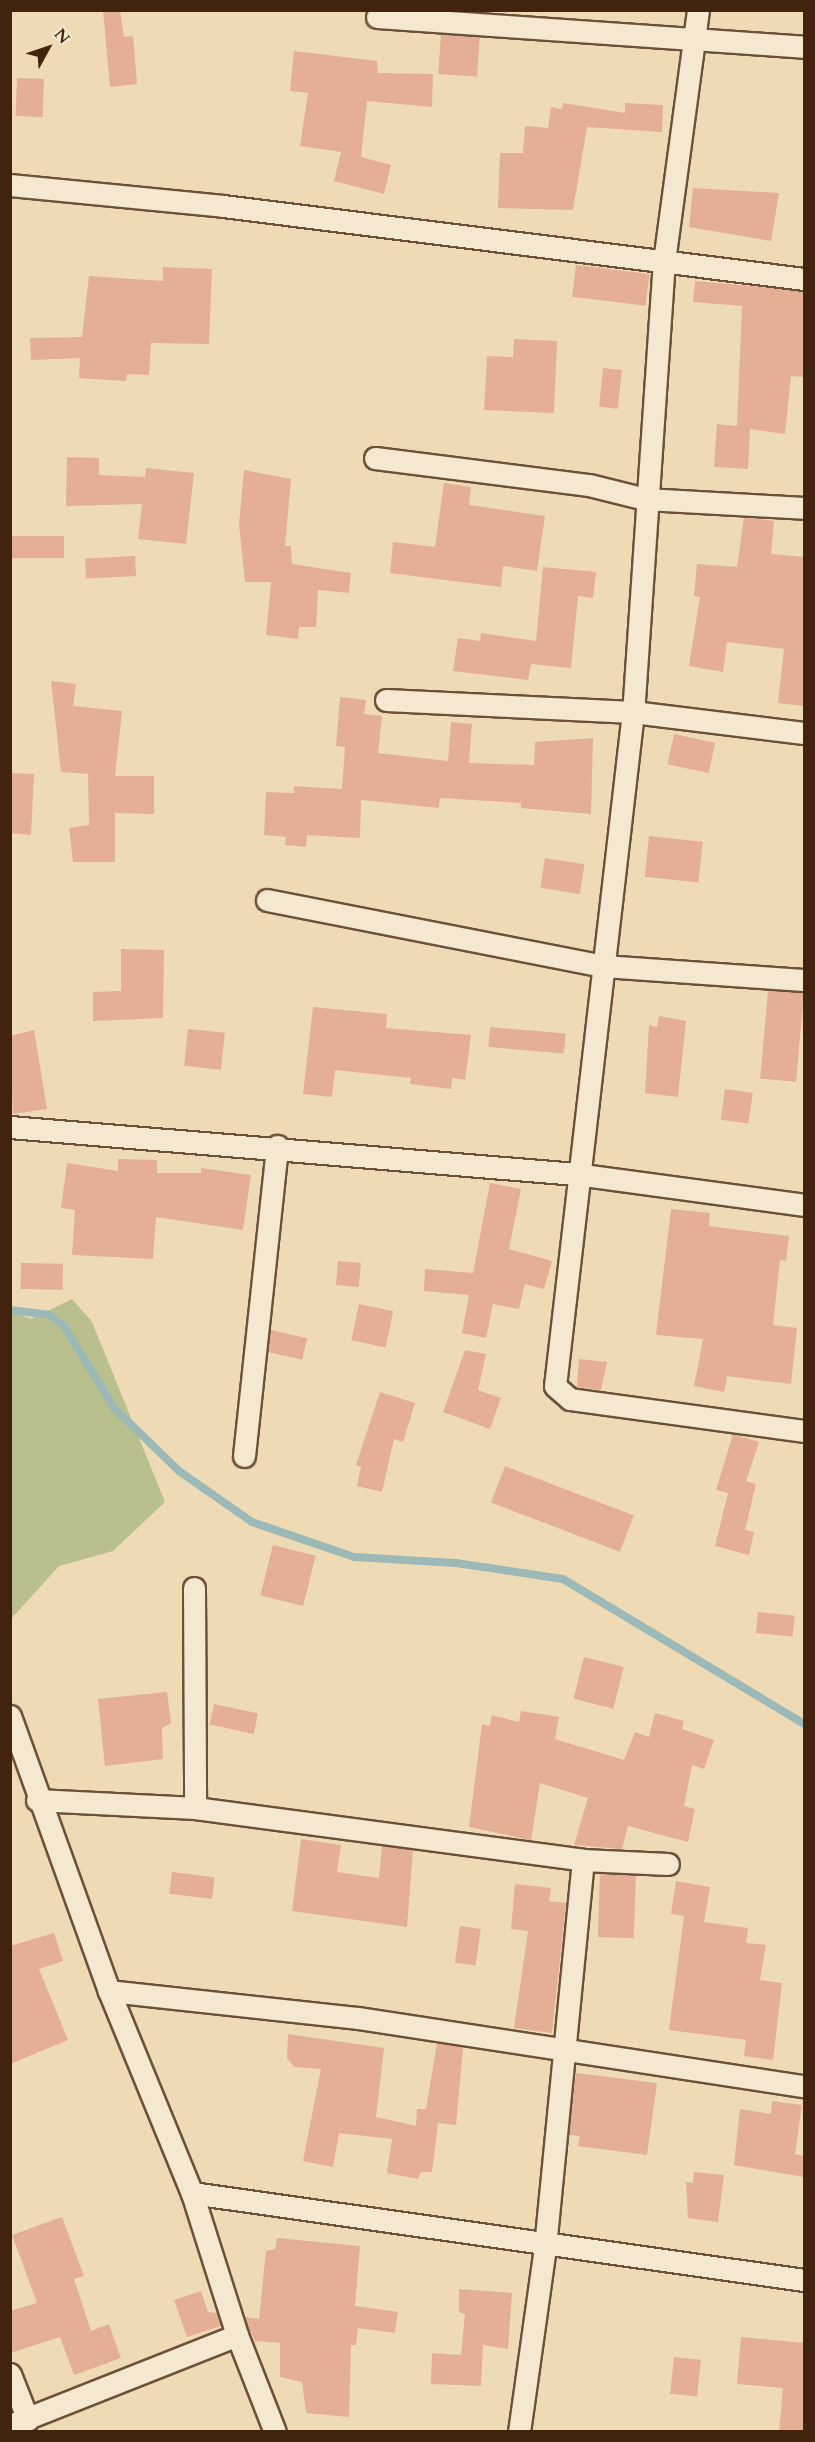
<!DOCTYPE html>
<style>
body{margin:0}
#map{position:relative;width:815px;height:2442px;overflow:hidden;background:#eedbb6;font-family:Cardo,serif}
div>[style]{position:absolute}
.green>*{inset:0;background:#b9c08e}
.stream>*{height:8px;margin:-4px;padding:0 4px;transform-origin:4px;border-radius:4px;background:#9cb9b7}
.building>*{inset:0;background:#e4af94;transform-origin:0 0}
.roads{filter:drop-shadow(2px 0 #6c5138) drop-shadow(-2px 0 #6c5138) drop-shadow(0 2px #6c5138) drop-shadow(0 -2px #6c5138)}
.minor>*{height:21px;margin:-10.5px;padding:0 10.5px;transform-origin:10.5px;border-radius:10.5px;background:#f4e8d0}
span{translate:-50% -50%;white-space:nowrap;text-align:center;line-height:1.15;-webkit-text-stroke:4.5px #f4e8d0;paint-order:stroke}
.frame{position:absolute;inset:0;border:12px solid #41230e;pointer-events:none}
.north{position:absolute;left:18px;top:18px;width:60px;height:60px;-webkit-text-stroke:4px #f4e8d0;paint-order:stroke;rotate:50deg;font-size:16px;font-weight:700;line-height:24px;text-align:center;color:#41230e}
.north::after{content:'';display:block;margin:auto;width:21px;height:27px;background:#41230e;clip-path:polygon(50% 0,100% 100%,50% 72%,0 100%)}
</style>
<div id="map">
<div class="green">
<i style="clip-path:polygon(72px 1299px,92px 1322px,165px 1502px,113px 1551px,59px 1566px,11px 1619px,11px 1311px,31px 1319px)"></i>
</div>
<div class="stream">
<i style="left:10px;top:1310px;width:39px;rotate:7deg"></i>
<i style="left:49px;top:1315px;width:19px;rotate:36deg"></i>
<i style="left:64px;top:1326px;width:96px;rotate:58.6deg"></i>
<i style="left:114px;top:1408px;width:91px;rotate:44.1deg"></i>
<i style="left:179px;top:1471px;width:89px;rotate:34.9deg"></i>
<i style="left:252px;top:1522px;width:108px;rotate:18.9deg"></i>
<i style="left:354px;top:1557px;width:102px;rotate:3.4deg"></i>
<i style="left:456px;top:1563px;width:108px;rotate:8.5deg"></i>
<i style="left:563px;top:1579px;width:281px;rotate:31deg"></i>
</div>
<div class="building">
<i style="clip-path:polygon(103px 10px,120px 10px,124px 37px,133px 36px,137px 84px,110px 87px)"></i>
<i style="left:441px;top:34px;width:39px;height:40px;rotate:4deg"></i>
<i style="clip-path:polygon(294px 51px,377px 61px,378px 73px,433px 74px,432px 107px,367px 101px,361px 157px,391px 165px,384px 194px,334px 181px,341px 152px,300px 146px,308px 93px,290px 91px)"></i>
<i style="left:17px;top:78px;width:27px;height:38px;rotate:2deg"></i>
<i style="clip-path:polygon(563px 103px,625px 113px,625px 103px,663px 105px,662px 132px,587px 127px,573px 210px,498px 208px,500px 153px,523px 153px,525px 126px,548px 128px,551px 107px,562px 109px)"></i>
<i style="clip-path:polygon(693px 188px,779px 193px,771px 241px,689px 227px)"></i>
<i style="left:576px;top:265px;width:74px;height:32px;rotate:7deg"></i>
<i style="clip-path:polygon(163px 267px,212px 269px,209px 344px,151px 343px,149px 375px,127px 374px,126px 381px,79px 378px,80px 358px,31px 360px,30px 338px,82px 337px,89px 276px,163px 281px)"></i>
<i style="clip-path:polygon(695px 281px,804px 291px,804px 377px,791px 376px,785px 434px,750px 429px,748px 469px,714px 467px,717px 424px,737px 426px,742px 306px,693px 302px)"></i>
<i style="clip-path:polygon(514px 339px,557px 341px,554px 413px,484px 410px,487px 356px,513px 357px)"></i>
<i style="left:603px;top:368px;width:19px;height:39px;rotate:6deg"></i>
<i style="clip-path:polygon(67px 457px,99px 458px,99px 475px,145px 477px,146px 468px,194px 473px,186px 544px,138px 539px,142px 504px,66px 506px)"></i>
<i style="clip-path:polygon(244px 470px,291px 479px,285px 546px,291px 546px,292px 564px,351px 573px,349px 593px,318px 590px,316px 627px,299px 627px,298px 639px,266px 635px,271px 582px,245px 582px,239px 524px)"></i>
<i style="clip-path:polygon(444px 483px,471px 487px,469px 505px,545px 516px,537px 571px,503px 566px,501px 587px,390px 573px,393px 542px,435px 547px)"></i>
<i style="clip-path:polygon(744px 517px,774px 521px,771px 554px,804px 557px,804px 706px,778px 703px,784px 649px,727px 642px,723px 672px,689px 666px,700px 597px,694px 596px,697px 564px,737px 567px)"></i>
<i style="left:64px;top:536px;width:22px;height:54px;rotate:90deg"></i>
<i style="left:135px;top:556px;width:20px;height:50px;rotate:87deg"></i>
<i style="clip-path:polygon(543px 567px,596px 572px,593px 598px,578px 596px,571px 668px,531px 664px,528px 680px,453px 671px,458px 638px,480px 641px,481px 633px,536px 641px)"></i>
<i style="clip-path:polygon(51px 681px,76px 684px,73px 706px,122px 711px,115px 776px,154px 776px,154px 814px,115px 813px,115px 862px,73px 862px,69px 828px,89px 825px,88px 774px,61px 772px)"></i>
<i style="clip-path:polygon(340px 697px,366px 700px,364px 714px,382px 716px,378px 753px,448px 761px,451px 722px,472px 724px,469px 763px,534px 765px,535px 742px,593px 738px,591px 814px,521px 808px,521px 803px,440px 798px,439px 808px,361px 800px,360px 838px,307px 835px,306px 847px,285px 845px,286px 837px,264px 835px,266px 792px,294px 793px,294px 786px,342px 789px,345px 747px,336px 746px)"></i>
<i style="left:674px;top:734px;width:42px;height:31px;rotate:12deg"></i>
<i style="clip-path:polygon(10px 773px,34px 774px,31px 835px,10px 833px)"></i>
<i style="left:649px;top:836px;width:54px;height:41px;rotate:6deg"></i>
<i style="left:545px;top:858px;width:40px;height:30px;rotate:9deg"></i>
<i style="clip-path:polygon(121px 949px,164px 950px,163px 1018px,93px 1021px,93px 992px,121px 991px)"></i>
<i style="left:768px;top:990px;width:36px;height:89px;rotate:5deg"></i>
<i style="clip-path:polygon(313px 1007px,387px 1014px,386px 1028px,471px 1035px,465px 1080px,452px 1078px,451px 1089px,410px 1084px,411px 1078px,335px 1070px,332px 1097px,303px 1094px)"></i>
<i style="clip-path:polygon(659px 1016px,686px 1021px,678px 1097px,645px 1093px,649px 1025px,657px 1027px)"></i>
<i style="left:490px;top:1027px;width:76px;height:20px;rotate:5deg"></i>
<i style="left:188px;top:1029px;width:37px;height:37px;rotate:6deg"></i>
<i style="clip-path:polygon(34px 1030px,47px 1109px,13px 1114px,10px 1036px)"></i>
<i style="left:725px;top:1089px;width:28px;height:31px;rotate:8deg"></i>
<i style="clip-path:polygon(118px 1159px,157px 1160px,157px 1173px,201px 1173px,201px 1168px,251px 1175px,243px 1230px,156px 1217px,153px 1259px,72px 1255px,75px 1210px,61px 1208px,67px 1163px,118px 1171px)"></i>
<i style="clip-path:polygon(490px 1183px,521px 1189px,509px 1249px,552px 1261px,544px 1289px,525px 1284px,519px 1309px,493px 1304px,486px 1338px,462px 1333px,469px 1295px,424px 1291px,425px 1269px,473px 1273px)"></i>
<i style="clip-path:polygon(671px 1209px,710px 1213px,709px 1226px,789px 1236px,786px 1261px,780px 1260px,773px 1325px,797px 1328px,791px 1384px,727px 1376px,724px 1392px,694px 1386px,703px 1339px,656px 1335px)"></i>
<i style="left:338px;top:1261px;width:23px;height:24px;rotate:5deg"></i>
<i style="left:21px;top:1263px;width:42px;height:26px;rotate:1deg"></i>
<i style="left:359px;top:1304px;width:35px;height:37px;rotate:12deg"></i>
<i style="left:271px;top:1330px;width:37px;height:22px;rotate:13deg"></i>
<i style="clip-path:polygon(465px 1350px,486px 1354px,478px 1390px,501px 1398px,490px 1429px,443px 1412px)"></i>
<i style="clip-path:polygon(579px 1359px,607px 1362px,601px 1390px,577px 1387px)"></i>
<i style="clip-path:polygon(380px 1392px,415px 1403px,403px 1442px,394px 1439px,382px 1492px,357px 1486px,361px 1467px,356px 1465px)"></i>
<i style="clip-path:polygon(733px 1434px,759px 1442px,746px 1481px,756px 1484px,745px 1530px,754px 1532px,749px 1555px,715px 1546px,728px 1493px,716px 1490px)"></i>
<i style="left:505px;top:1466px;width:138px;height:39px;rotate:21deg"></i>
<i style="left:273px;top:1545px;width:44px;height:52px;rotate:14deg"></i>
<i style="left:758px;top:1612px;width:37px;height:21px;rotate:6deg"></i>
<i style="left:584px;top:1657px;width:41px;height:43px;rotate:14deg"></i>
<i style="clip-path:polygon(167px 1692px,171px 1723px,162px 1728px,163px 1759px,105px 1766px,98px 1699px)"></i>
<i style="left:214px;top:1704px;width:45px;height:21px;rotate:12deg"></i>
<i style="clip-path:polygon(521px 1711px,559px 1717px,555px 1739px,624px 1760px,635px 1732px,649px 1737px,655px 1713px,684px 1721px,682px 1729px,714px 1740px,704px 1769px,692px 1765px,684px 1806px,695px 1809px,688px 1842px,628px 1826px,622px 1849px,574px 1845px,588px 1798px,540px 1783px,531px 1840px,469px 1827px,482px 1724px,490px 1726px,492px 1715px,519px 1722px)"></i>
<i style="clip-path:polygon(301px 1839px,341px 1845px,337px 1872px,379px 1878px,382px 1846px,413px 1850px,407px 1927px,292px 1911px)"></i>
<i style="left:172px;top:1872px;width:43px;height:22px;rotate:7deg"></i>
<i style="left:600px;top:1874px;width:36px;height:63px;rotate:2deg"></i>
<i style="clip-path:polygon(676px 1881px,710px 1887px,704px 1922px,748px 1928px,746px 1943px,766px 1945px,760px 1980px,782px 1983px,773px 2060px,744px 2056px,746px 2040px,669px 2030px,684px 1916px,671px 1914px)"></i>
<i style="clip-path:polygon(515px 1884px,551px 1888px,549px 1901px,566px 1903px,552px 2033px,514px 2028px,528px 1931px,511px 1929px)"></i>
<i style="left:460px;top:1926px;width:21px;height:37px;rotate:8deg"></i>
<i style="clip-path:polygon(54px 1933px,63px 1961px,39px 1969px,68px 2040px,10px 2064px,10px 1946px)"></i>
<i style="clip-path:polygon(288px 2034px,384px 2048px,376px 2117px,416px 2126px,417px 2109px,426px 2109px,437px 2043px,463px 2047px,456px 2125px,438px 2123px,432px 2172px,421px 2172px,418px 2179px,387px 2173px,392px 2139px,339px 2133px,333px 2167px,303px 2161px,321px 2069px,294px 2067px,287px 2058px)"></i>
<i style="clip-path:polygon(576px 2073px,657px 2083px,647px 2155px,578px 2146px,580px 2136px,569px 2135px)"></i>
<i style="clip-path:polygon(772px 2101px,802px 2105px,795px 2154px,804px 2156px,804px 2177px,734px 2165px,740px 2109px,771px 2114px)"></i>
<i style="clip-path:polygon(694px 2172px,724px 2175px,718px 2222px,688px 2218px,686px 2182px,693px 2183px)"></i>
<i style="clip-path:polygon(62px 2217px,84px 2276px,74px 2279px,91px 2331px,109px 2324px,121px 2358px,74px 2375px,60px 2337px,10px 2353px,10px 2311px,37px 2303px,12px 2235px)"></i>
<i style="clip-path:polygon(277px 2238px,360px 2246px,355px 2306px,398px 2312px,395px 2333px,358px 2328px,356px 2345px,351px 2345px,349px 2417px,306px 2413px,302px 2382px,280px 2377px,280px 2343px,255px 2341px,247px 2325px,245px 2317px,259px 2319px,266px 2251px,275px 2249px)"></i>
<i style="clip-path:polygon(459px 2289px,512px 2293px,508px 2349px,483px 2345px,481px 2386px,431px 2384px,432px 2353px,461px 2355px,465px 2314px,459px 2312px)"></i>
<i style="clip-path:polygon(201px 2291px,208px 2312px,217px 2313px,221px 2326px,187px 2337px,174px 2300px)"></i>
<i style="clip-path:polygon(741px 2337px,804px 2343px,804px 2432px,779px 2432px,783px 2388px,737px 2384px)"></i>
<i style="left:674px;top:2357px;width:27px;height:37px;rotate:6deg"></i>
</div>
<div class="roads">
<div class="minor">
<i style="left:698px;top:10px;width:252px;rotate:97.7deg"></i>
<i style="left:664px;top:260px;width:453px;rotate:93.9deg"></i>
<i style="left:633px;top:712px;width:678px;rotate:96.6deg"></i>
<i style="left:555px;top:1386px;width:20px;rotate:41deg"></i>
<i style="left:570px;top:1399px;width:236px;rotate:7.8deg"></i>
<i style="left:377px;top:17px;width:428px;rotate:4deg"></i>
<i style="left:10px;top:185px;width:214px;rotate:5.6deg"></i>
<i style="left:223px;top:206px;width:586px;rotate:7.16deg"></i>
<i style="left:375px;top:458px;width:216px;rotate:7.2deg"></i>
<i style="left:589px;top:485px;width:58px;rotate:14deg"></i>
<i style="left:645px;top:499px;width:159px;rotate:3.2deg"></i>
<i style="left:386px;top:700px;width:247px;rotate:2.8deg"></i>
<i style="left:633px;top:712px;width:172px;rotate:7deg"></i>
<i style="left:267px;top:900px;width:342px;rotate:11.1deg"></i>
<i style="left:603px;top:966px;width:201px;rotate:4deg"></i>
<i style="left:10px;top:1127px;width:568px;rotate:4.75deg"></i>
<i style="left:576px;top:1174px;width:230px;rotate:7.7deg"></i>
<i style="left:244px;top:1456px;width:312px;rotate:-83.9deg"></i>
<i style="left:194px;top:1588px;width:220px;rotate:89.7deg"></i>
<i style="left:10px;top:1716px;width:292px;rotate:70.2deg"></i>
<i style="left:109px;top:1991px;width:218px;rotate:67.7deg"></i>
<i style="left:192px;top:2193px;width:149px;rotate:72.4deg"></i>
<i style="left:237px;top:2335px;width:104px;rotate:68.6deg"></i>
<i style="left:37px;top:1800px;width:158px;rotate:2.9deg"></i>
<i style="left:195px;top:1808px;width:391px;rotate:7.6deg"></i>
<i style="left:583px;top:1860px;width:85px;rotate:2.7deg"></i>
<i style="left:109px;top:1991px;width:250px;rotate:6.2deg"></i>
<i style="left:358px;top:2018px;width:451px;rotate:8.7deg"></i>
<i style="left:192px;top:2193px;width:618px;rotate:8.09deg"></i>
<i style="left:10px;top:2374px;width:49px;rotate:68.6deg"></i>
<i style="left:10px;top:2425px;width:244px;rotate:-21.6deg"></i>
<i style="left:519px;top:2432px;width:187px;rotate:-82deg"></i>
<i style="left:545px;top:2247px;width:389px;rotate:-84.4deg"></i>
</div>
</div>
<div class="frame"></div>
<div class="north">N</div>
</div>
